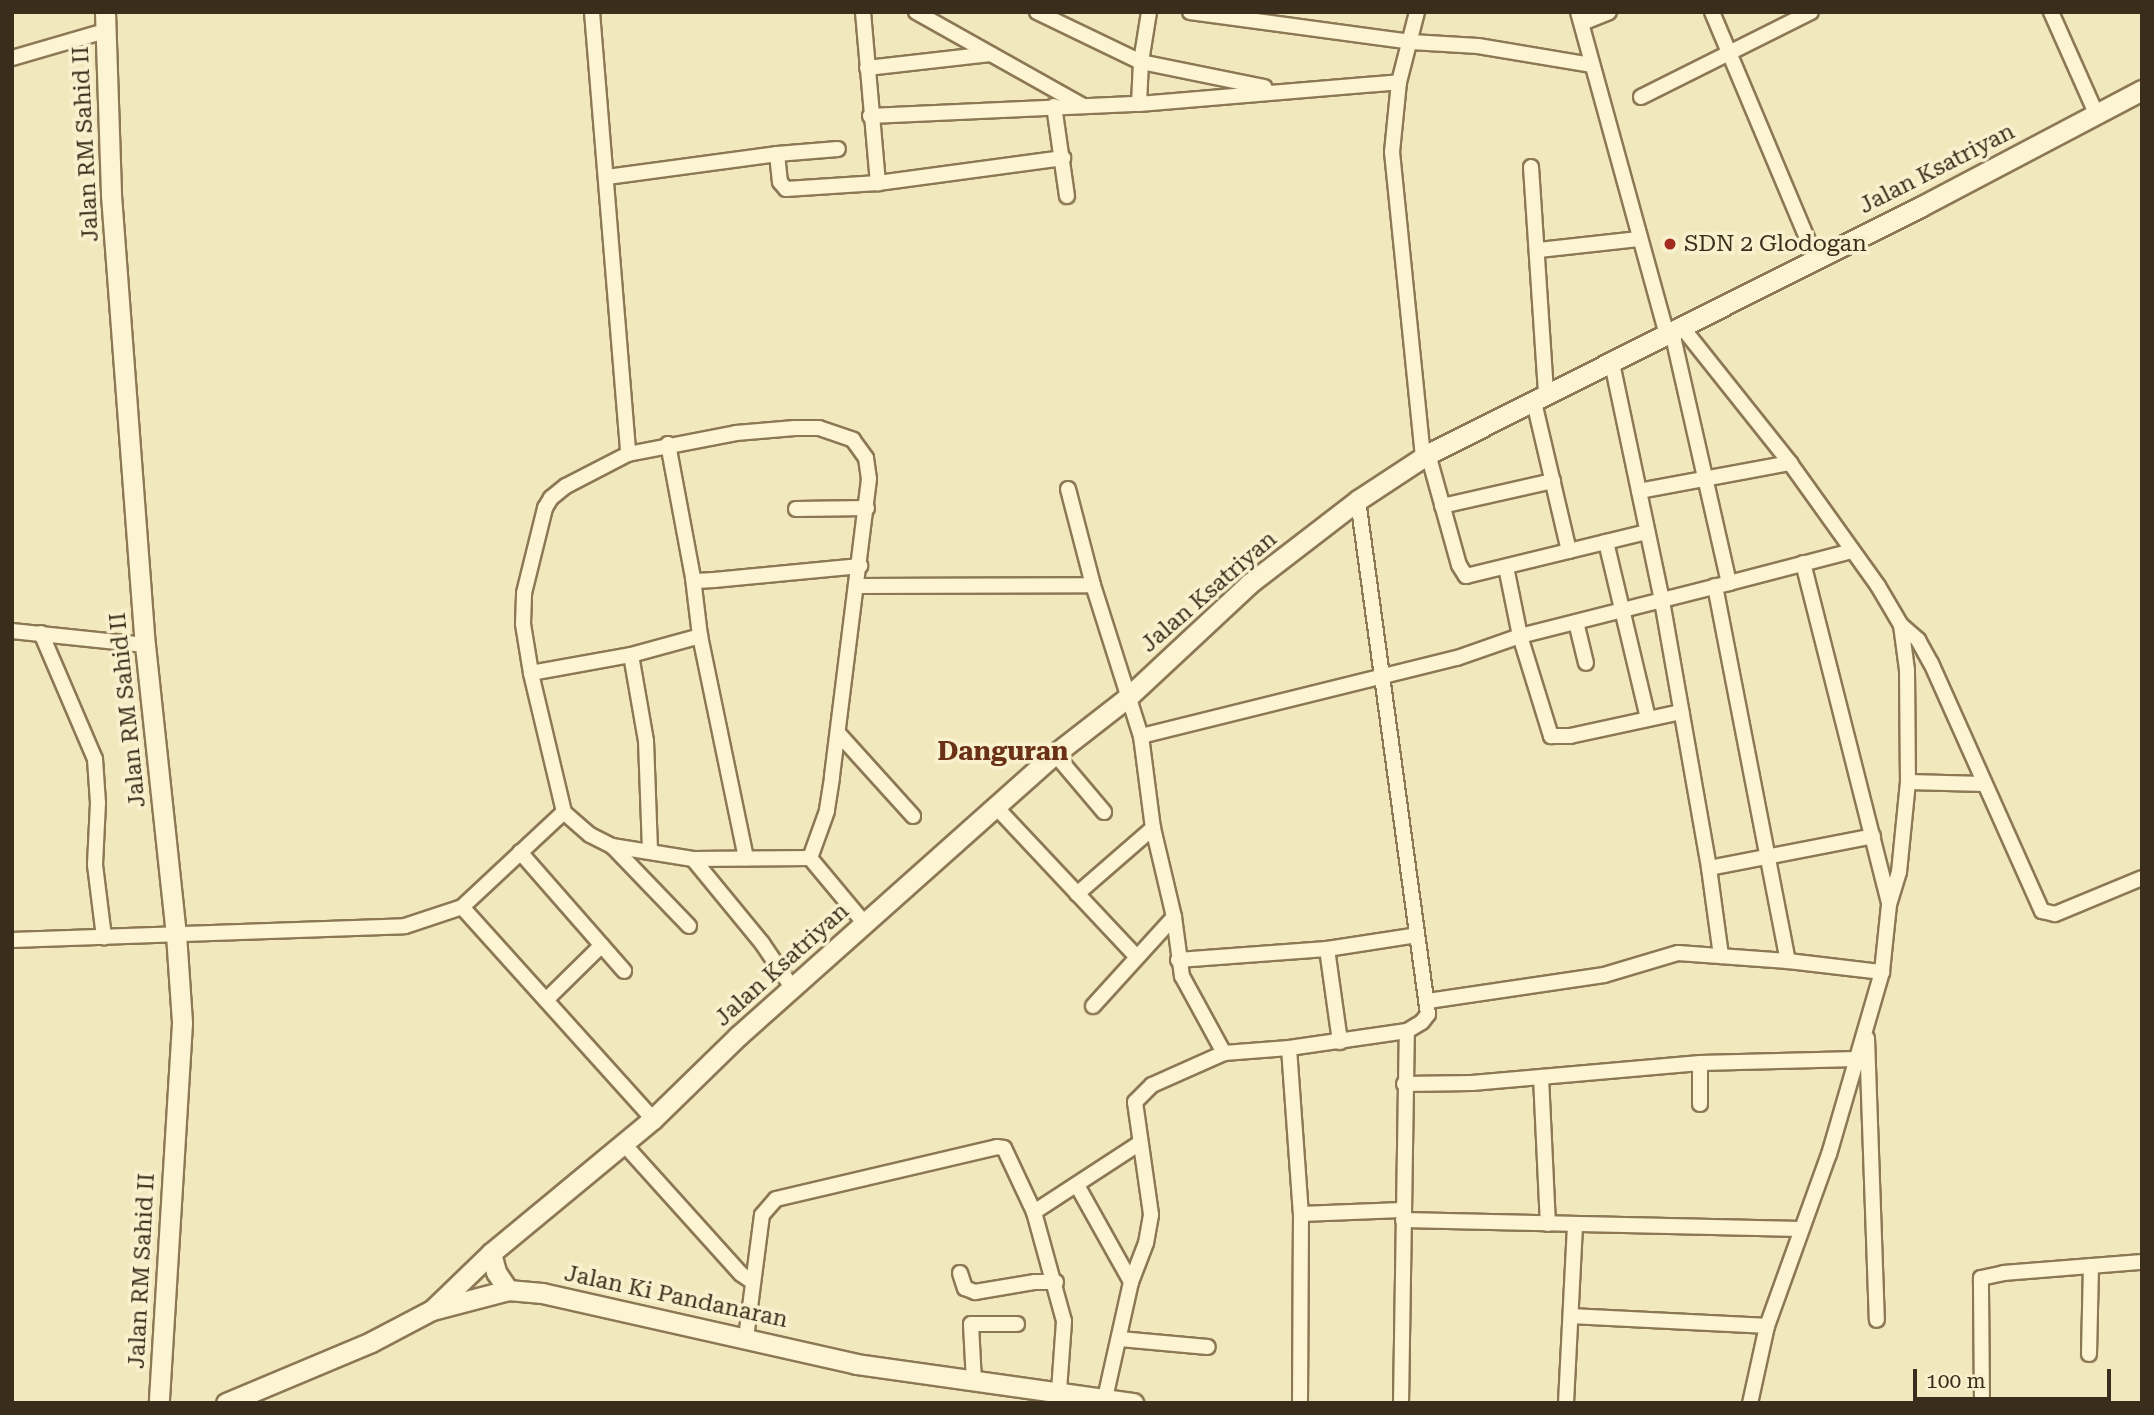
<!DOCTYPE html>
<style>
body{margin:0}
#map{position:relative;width:2154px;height:1415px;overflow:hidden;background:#f2e8be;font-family:"Roboto Serif",serif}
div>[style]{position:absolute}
.roads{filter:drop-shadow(2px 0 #8c7855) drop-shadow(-2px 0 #8c7855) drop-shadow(0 2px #8c7855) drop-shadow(0 -2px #8c7855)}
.street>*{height:14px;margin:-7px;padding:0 7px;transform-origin:7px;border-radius:7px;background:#fcf4d2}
.secondary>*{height:19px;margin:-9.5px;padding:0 9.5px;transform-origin:9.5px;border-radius:9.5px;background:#fcf4d2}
.dots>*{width:19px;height:19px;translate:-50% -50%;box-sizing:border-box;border:4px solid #f9f1ce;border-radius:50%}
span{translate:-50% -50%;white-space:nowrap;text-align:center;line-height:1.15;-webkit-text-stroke:7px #f9f1ce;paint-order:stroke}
.street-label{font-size:23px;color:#3a2d1b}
.poi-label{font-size:23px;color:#3a2d1b}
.left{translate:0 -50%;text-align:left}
.quarter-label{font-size:26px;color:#6b3116;font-weight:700}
.frame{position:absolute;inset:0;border:14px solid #3a2d1b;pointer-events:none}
.scale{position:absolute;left:1913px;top:1369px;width:198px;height:32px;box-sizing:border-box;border:4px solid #3a2d1b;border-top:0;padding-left:9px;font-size:21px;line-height:24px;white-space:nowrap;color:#3a2d1b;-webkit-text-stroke:5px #f9f1ce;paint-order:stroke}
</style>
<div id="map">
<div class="roads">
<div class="street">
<i style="left:592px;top:12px;width:443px;rotate:85.3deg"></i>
<i style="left:863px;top:12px;width:172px;rotate:85deg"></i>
<i style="left:916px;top:12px;width:190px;rotate:29.3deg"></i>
<i style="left:1037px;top:12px;width:115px;rotate:25.7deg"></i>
<i style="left:1141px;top:62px;width:126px;rotate:11.5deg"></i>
<i style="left:1190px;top:12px;width:223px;rotate:7.7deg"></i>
<i style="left:1411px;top:42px;width:67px;rotate:3.4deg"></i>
<i style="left:1478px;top:46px;width:116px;rotate:9.5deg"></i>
<i style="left:1417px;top:12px;width:72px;rotate:104.4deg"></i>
<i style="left:1399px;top:82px;width:70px;rotate:95.7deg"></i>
<i style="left:1392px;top:152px;width:306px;rotate:84.2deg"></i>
<i style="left:1578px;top:12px;width:335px;rotate:74.6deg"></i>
<i style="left:1712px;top:12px;width:269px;rotate:67.2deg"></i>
<i style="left:2051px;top:12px;width:111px;rotate:66deg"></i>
<i style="left:1582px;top:23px;width:29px;rotate:-22deg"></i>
<i style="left:12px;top:58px;width:97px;rotate:-16.2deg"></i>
<i style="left:867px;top:68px;width:124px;rotate:-6.5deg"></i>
<i style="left:1641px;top:97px;width:190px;rotate:-26.6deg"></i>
<i style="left:1139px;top:104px;width:42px;rotate:-87.3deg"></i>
<i style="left:1141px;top:62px;width:51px;rotate:-80.9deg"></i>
<i style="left:1054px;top:106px;width:91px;rotate:81.8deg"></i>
<i style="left:870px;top:116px;width:269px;rotate:-2.6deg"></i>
<i style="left:1139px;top:104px;width:261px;rotate:-4.8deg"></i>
<i style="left:777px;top:154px;width:28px;rotate:84deg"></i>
<i style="left:780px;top:182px;width:9px;rotate:49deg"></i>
<i style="left:786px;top:189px;width:92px;rotate:-3.7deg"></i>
<i style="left:878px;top:183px;width:187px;rotate:-7.7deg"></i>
<i style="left:1531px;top:167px;width:228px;rotate:86.2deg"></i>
<i style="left:607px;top:177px;width:172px;rotate:-7.7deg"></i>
<i style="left:777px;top:154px;width:61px;rotate:-4.7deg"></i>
<i style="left:1539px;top:250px;width:100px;rotate:-6.3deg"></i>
<i style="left:1682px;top:327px;width:174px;rotate:51.5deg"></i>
<i style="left:1790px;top:463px;width:151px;rotate:54.4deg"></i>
<i style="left:1878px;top:586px;width:45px;rotate:59.5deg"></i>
<i style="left:1901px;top:625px;width:45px;rotate:82.4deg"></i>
<i style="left:1907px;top:670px;width:112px;rotate:89.5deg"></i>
<i style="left:1908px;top:782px;width:90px;rotate:95.7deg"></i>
<i style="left:1899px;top:872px;width:34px;rotate:107deg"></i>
<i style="left:1889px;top:905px;width:67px;rotate:96deg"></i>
<i style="left:1882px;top:972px;width:190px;rotate:106.2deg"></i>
<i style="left:1829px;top:1154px;width:183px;rotate:109.8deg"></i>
<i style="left:1767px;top:1326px;width:79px;rotate:102.4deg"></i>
<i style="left:1612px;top:363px;width:243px;rotate:78.1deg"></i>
<i style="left:1662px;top:601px;width:271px;rotate:80deg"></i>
<i style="left:1709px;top:868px;width:89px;rotate:82.2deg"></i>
<i style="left:1534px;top:402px;width:153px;rotate:76.8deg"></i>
<i style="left:795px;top:428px;width:24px"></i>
<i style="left:819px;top:428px;width:36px;rotate:19deg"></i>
<i style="left:853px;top:440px;width:22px;rotate:54deg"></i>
<i style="left:866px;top:458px;width:21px;rotate:82deg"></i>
<i style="left:869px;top:479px;width:301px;rotate:97.1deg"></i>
<i style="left:832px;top:778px;width:33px;rotate:99deg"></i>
<i style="left:827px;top:811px;width:50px;rotate:109.9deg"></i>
<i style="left:810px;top:858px;width:117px;rotate:179.5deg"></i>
<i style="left:693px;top:859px;width:82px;rotate:-170.9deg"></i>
<i style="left:612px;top:846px;width:25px;rotate:-153deg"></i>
<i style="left:590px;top:835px;width:35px;rotate:-139deg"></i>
<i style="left:564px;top:812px;width:143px;rotate:-103.4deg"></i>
<i style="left:531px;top:673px;width:50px;rotate:-99.3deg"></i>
<i style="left:523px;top:624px;width:31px;rotate:-88deg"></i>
<i style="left:524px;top:593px;width:88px;rotate:-76.1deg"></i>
<i style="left:545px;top:508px;width:12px;rotate:-59deg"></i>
<i style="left:551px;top:498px;width:19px;rotate:-39deg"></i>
<i style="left:566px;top:486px;width:70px;rotate:-27.3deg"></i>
<i style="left:628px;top:454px;width:110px;rotate:-11deg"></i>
<i style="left:736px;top:433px;width:59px;rotate:-4.8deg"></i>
<i style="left:668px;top:444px;width:136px;rotate:79.4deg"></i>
<i style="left:693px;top:578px;width:58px;rotate:83.1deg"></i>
<i style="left:700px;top:636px;width:227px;rotate:78.3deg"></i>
<i style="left:1428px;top:454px;width:115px;rotate:74.4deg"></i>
<i style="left:1459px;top:565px;width:13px;rotate:58deg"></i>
<i style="left:1466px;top:576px;width:186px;rotate:-13.7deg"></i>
<i style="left:1068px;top:489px;width:99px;rotate:75.4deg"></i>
<i style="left:1093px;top:585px;width:158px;rotate:72.4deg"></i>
<i style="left:1141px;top:736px;width:93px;rotate:82.6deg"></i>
<i style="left:1153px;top:828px;width:91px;rotate:76.7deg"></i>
<i style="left:1174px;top:917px;width:60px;rotate:82.3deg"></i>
<i style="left:1182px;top:976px;width:88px;rotate:61.4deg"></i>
<i style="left:1224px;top:1053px;width:79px;rotate:156deg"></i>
<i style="left:1152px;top:1085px;width:24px;rotate:135deg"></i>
<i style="left:1135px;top:1102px;width:114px;rotate:81.9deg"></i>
<i style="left:1151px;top:1215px;width:28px;rotate:100deg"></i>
<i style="left:1146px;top:1243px;width:42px;rotate:111deg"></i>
<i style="left:1131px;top:1282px;width:124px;rotate:102.6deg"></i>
<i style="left:1639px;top:491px;width:154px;rotate:-10.5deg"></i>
<i style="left:1442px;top:506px;width:114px;rotate:-12.7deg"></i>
<i style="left:796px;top:509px;width:71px;rotate:-0.8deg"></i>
<i style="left:1606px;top:542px;width:181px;rotate:76.6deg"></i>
<i style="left:1803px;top:563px;width:351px;rotate:75.8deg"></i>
<i style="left:1506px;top:567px;width:70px;rotate:78.5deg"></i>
<i style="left:1520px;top:636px;width:105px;rotate:72.8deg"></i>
<i style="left:1551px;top:736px;width:19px"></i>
<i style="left:1570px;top:736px;width:114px;rotate:-12.2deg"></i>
<i style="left:693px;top:578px;width:4px;rotate:45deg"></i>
<i style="left:696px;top:581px;width:18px;rotate:-3deg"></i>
<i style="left:714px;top:580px;width:147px;rotate:-5.5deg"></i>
<i style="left:1729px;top:583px;width:127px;rotate:-14.6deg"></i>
<i style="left:856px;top:586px;width:237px;rotate:-0.2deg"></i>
<i style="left:1715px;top:586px;width:382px;rotate:79deg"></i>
<i style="left:1576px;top:622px;width:42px;rotate:76.3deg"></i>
<i style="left:1901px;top:625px;width:23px;rotate:41deg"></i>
<i style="left:1918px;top:640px;width:26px;rotate:61deg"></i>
<i style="left:1931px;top:663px;width:272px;rotate:65.9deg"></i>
<i style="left:2042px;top:911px;width:13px;rotate:13deg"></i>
<i style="left:2055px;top:914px;width:94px;rotate:-22.5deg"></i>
<i style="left:12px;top:631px;width:134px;rotate:6deg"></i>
<i style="left:41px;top:633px;width:137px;rotate:66.8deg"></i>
<i style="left:95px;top:759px;width:44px;rotate:86.1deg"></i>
<i style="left:98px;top:803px;width:62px;rotate:92.8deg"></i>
<i style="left:95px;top:865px;width:73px;rotate:82.9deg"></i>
<i style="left:631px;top:655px;width:87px;rotate:80.1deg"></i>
<i style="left:646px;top:741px;width:110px;rotate:87.9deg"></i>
<i style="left:531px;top:673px;width:102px;rotate:-10.2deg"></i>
<i style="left:631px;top:655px;width:72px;rotate:-15.4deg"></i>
<i style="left:838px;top:733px;width:112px;rotate:47.9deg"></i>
<i style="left:1141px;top:736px;width:325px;rotate:-13.9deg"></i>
<i style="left:1457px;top:658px;width:67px;rotate:-19.2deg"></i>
<i style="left:1520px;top:636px;width:216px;rotate:-14.2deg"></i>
<i style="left:1729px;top:583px;width:256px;rotate:-102.8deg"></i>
<i style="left:1055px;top:754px;width:76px;rotate:49.8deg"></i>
<i style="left:1908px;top:782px;width:76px;rotate:1.5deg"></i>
<i style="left:996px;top:807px;width:206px;rotate:46.8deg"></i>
<i style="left:612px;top:846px;width:111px;rotate:46.1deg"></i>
<i style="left:520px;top:852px;width:158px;rotate:48.8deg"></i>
<i style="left:810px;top:858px;width:86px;rotate:50.2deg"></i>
<i style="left:693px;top:859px;width:109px;rotate:50.6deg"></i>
<i style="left:762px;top:943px;width:55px;rotate:56deg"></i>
<i style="left:1709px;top:868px;width:167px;rotate:-11deg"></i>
<i style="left:1077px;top:894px;width:101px;rotate:-41deg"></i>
<i style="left:462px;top:907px;width:285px;rotate:48deg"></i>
<i style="left:12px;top:940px;width:393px;rotate:-2deg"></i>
<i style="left:405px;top:926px;width:60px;rotate:-18.4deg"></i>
<i style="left:462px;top:907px;width:139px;rotate:-43deg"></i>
<i style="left:1327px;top:949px;width:94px;rotate:82deg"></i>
<i style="left:1178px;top:960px;width:149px;rotate:-4.2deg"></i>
<i style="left:1327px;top:949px;width:91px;rotate:-8.8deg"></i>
<i style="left:546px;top:1000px;width:78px;rotate:-44.5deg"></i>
<i style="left:1428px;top:1001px;width:178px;rotate:-8.4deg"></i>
<i style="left:1604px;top:975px;width:77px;rotate:-16.6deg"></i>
<i style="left:1678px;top:953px;width:110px;rotate:4.2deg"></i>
<i style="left:1788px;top:961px;width:95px;rotate:6.7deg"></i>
<i style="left:1093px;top:1006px;width:120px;rotate:-47.7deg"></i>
<i style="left:1867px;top:1038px;width:282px;rotate:88deg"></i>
<i style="left:1289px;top:1048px;width:166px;rotate:85.9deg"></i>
<i style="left:1301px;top:1214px;width:189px;rotate:90.3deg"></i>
<i style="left:1224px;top:1053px;width:65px;rotate:-4.4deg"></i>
<i style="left:1289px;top:1048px;width:119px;rotate:-8.2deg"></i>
<i style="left:1407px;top:1031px;width:17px;rotate:-31deg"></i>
<i style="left:1422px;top:1022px;width:10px;rotate:-53deg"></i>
<i style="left:1428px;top:1014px;width:519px;rotate:-97.76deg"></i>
<i style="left:1541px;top:1077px;width:147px;rotate:87.3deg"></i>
<i style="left:1404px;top:1084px;width:68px;rotate:-0.8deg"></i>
<i style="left:1472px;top:1083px;width:229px;rotate:-5deg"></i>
<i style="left:1700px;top:1063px;width:157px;rotate:-1.5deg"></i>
<i style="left:1700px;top:1104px;width:41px;rotate:-90deg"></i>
<i style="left:623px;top:1143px;width:176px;rotate:48deg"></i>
<i style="left:741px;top:1274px;width:14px;rotate:34deg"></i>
<i style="left:1078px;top:1187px;width:109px;rotate:60.8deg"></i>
<i style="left:1301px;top:1214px;width:101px;rotate:-2.3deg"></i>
<i style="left:1403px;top:1220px;width:398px;rotate:1.3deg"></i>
<i style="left:960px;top:1273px;width:16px;rotate:72deg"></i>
<i style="left:965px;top:1288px;width:11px;rotate:22deg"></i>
<i style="left:975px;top:1292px;width:61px;rotate:-9.5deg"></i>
<i style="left:1035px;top:1282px;width:21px"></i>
<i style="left:1572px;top:1316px;width:195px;rotate:2.9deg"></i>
<i style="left:746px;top:1338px;width:124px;rotate:-82.6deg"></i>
<i style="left:762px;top:1215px;width:21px;rotate:-49deg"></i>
<i style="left:776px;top:1199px;width:227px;rotate:-13.2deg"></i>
<i style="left:997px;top:1147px;width:7px;rotate:8deg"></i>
<i style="left:1004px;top:1148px;width:71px;rotate:64.9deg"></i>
<i style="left:1120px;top:1339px;width:88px;rotate:5.2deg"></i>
<i style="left:2089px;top:1354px;width:88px;rotate:-88.7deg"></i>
<i style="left:974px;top:1382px;width:58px;rotate:-93deg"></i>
<i style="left:971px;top:1324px;width:46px"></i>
<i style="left:1059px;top:1391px;width:70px;rotate:-85.9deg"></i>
<i style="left:1064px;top:1321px;width:113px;rotate:-105.4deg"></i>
<i style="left:1034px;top:1212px;width:126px;rotate:-33.1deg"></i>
<i style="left:1401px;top:1403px;width:372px;rotate:-89.1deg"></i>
<i style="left:1566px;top:1403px;width:178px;rotate:-87.1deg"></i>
<i style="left:1982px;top:1403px;width:125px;rotate:-90.5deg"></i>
<i style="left:1981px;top:1278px;width:24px;rotate:-12deg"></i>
<i style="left:2004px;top:1273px;width:138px;rotate:-4.6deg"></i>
</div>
<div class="secondary">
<i style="left:105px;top:12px;width:183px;rotate:88.1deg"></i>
<i style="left:111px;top:195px;width:451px;rotate:85.7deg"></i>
<i style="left:145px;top:645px;width:291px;rotate:83.9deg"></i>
<i style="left:176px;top:934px;width:89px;rotate:86.1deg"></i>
<i style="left:182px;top:1023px;width:381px;rotate:93.5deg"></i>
<i style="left:491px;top:1253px;width:20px;rotate:75deg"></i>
<i style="left:496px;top:1272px;width:22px;rotate:56deg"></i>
<i style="left:432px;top:1310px;width:82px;rotate:-44deg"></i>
<i style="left:491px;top:1253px;width:210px;rotate:-39.6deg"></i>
<i style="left:653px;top:1119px;width:119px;rotate:-44.3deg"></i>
<i style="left:738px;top:1036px;width:424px;rotate:-41.7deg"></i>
<i style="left:1055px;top:754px;width:93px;rotate:-38deg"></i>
<i style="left:1128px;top:697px;width:166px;rotate:-43deg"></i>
<i style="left:1249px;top:584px;width:138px;rotate:-37.6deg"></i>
<i style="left:1358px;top:500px;width:84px;rotate:-33.3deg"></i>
<i style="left:1428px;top:454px;width:551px;rotate:-26.66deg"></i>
<i style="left:1920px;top:207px;width:251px;rotate:-27.8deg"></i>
<i style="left:226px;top:1403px;width:157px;rotate:-22.8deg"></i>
<i style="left:371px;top:1342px;width:69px;rotate:-27.7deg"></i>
<i style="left:432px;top:1310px;width:79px;rotate:-14.7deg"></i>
<i style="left:508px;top:1290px;width:34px;rotate:5deg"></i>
<i style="left:542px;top:1293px;width:322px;rotate:12.7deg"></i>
<i style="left:856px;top:1364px;width:280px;rotate:8deg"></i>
</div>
</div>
<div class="dots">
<i style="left:1670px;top:244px;background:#a12c1f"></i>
</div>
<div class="street-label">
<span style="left:86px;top:144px;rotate:-93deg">Jalan RM Sahid II</span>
<span style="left:1937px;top:169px;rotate:-27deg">Jalan Ksatriyan</span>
<span style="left:1209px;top:592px;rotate:-41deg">Jalan Ksatriyan</span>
<span style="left:128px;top:710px;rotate:-96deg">Jalan RM Sahid II</span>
<span style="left:782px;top:965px;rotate:-42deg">Jalan Ksatriyan</span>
<span style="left:142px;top:1271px;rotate:-87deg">Jalan RM Sahid II</span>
<span style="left:676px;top:1297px;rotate:12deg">Jalan Ki Pandanaran</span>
</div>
<div class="poi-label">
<span class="left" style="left:1684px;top:244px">SDN 2 Glodogan</span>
</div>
<div class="quarter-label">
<span style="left:1003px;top:752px">Danguran</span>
</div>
<div class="frame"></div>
<div class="scale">100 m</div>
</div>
